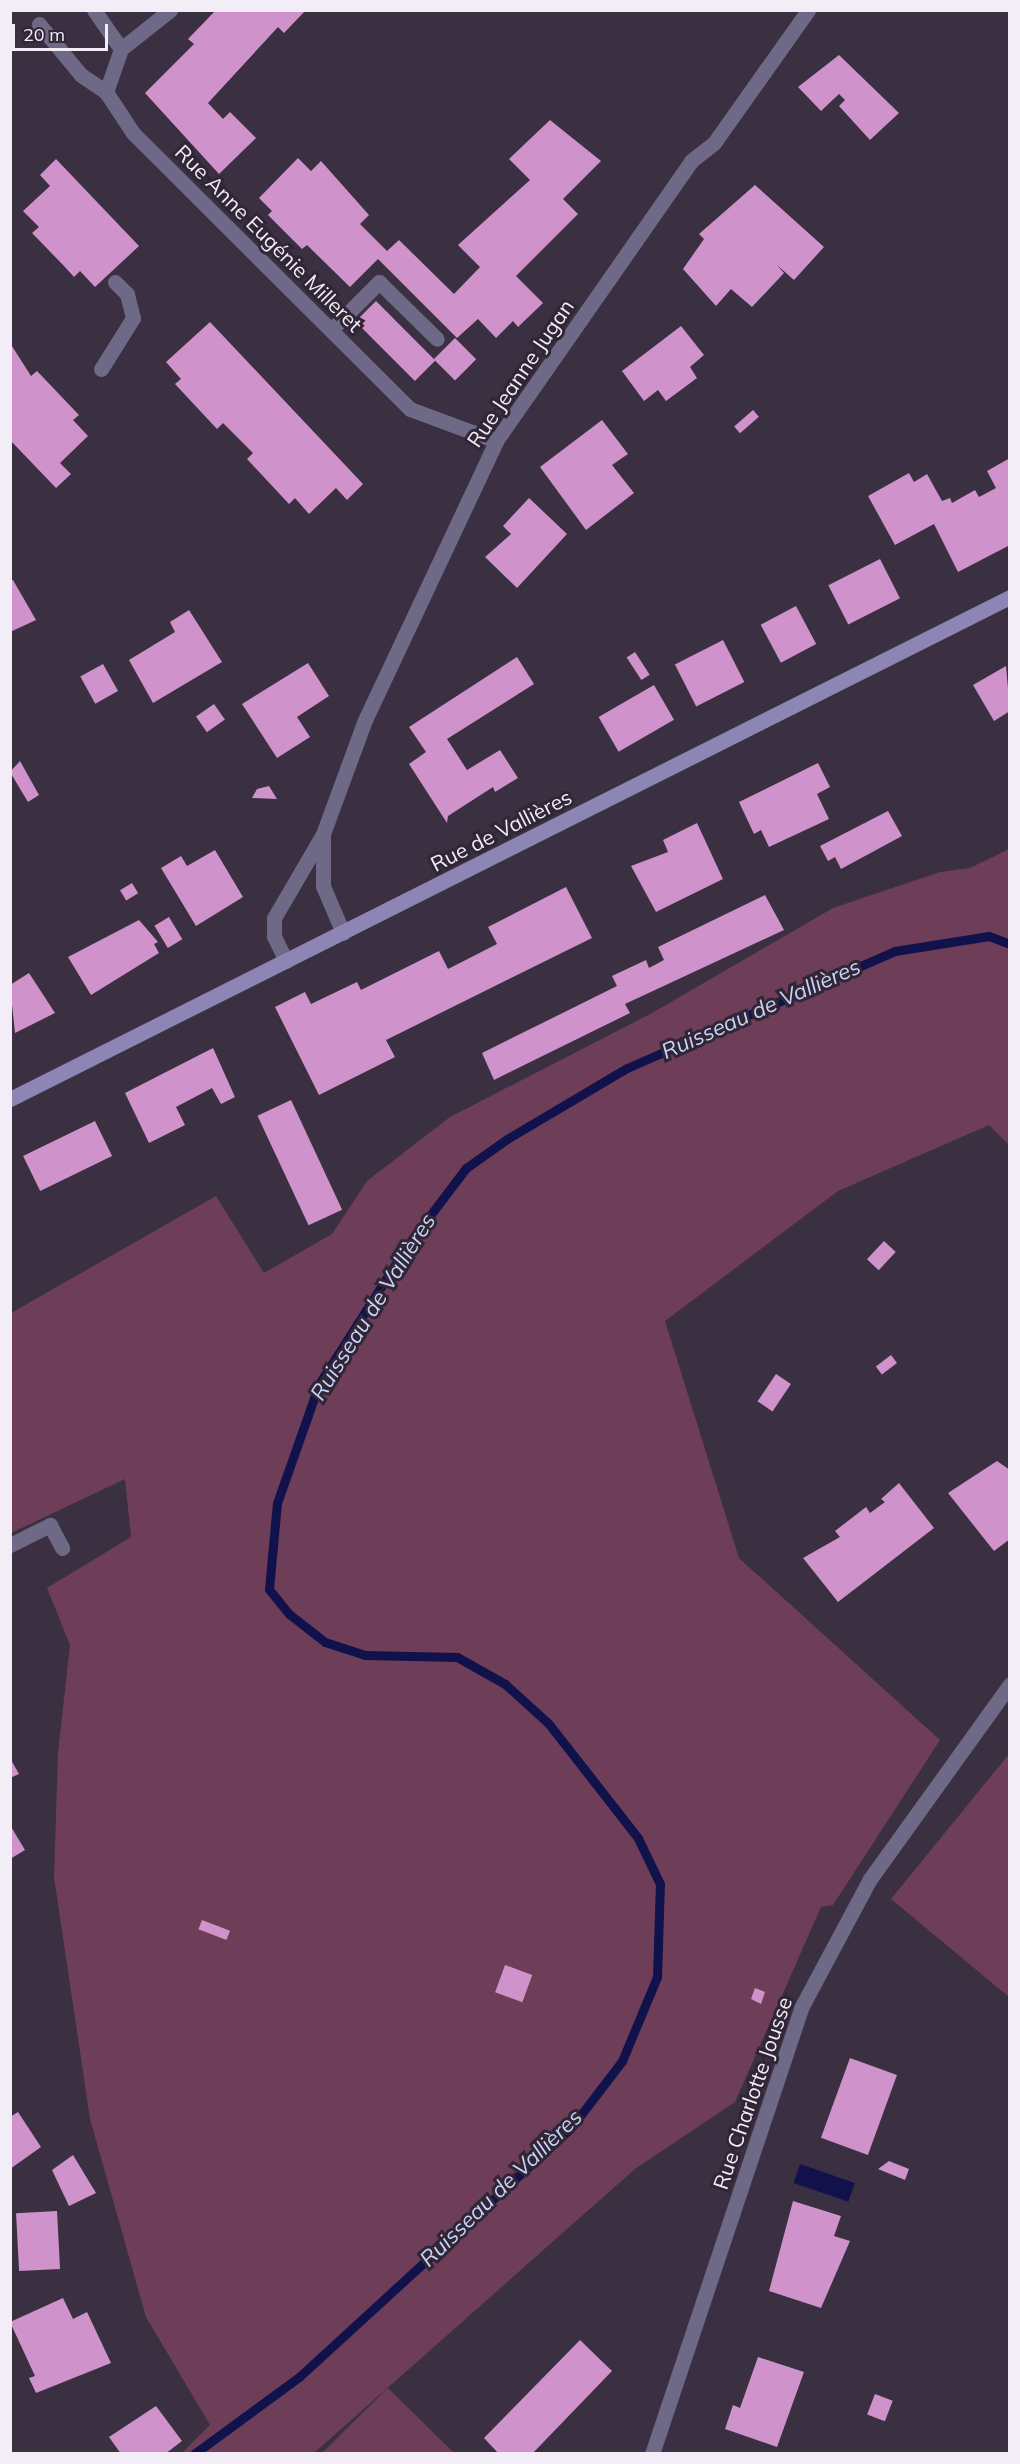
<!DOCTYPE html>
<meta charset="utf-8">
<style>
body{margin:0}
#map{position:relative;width:1020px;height:2464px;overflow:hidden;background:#3a3041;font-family:Mulish,sans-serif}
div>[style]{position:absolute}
.green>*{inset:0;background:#6e3d58}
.water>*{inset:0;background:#11124c;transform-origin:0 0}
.stream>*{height:9px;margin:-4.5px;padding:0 4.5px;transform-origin:4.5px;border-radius:4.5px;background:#11124c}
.building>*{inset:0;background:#cf92ca;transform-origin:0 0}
.service>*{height:15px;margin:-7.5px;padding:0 7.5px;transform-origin:7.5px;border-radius:7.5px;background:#6e6986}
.minor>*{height:15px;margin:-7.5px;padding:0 7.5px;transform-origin:7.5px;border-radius:7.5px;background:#6e6986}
.tertiary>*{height:15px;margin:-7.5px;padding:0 7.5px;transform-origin:7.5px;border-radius:7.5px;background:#6e6986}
.secondary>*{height:15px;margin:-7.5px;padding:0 7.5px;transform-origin:7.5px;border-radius:7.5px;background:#8d85b4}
span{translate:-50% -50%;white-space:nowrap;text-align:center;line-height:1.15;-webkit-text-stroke:6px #302636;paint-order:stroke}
.street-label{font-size:21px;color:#f3edf8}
.water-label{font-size:22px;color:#c9d3f8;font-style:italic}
.frame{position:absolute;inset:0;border:12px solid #f3edf8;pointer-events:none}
.scale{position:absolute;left:12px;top:24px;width:96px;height:27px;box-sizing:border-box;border:3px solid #f3edf8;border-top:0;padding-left:8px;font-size:18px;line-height:21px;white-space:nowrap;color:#f3edf8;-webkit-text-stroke:4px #302636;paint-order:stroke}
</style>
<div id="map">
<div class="green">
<i style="clip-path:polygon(1009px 849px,1009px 1145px,989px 1125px,838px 1191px,665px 1321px,739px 1558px,940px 1740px,833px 1905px,821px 1907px,735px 2102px,635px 2169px,314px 2453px,182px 2453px,210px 2425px,146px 2317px,90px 2119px,54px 1877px,58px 1753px,70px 1645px,47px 1588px,131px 1537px,125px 1479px,11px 1533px,11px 1313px,216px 1196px,264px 1273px,332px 1234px,367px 1181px,450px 1117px,652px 1013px,833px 908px,940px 872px,970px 868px)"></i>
<i style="clip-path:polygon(1009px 1754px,1009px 1997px,891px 1899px)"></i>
<i style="clip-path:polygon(388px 2388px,454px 2453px,322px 2453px)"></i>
</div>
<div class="water">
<i style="left:800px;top:2164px;width:58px;height:20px;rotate:19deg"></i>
</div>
<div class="stream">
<i style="left:194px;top:2454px;width:130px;rotate:-36.3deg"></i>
<i style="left:299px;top:2377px;width:367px;rotate:-42.5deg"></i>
<i style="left:570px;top:2129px;width:86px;rotate:-52.6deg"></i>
<i style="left:622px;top:2061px;width:91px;rotate:-67.4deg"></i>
<i style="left:657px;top:1977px;width:93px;rotate:-88.2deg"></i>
<i style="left:660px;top:1884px;width:51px;rotate:-115.6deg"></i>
<i style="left:638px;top:1838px;width:146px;rotate:-128deg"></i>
<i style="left:548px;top:1723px;width:58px;rotate:-137.8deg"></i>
<i style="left:505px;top:1684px;width:55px;rotate:-150.6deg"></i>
<i style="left:457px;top:1657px;width:92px;rotate:-178.8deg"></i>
<i style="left:365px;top:1655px;width:42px;rotate:-162deg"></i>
<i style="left:325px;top:1642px;width:46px;rotate:-142.1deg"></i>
<i style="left:289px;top:1614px;width:32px;rotate:-129deg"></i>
<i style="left:269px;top:1589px;width:86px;rotate:-84.7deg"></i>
<i style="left:277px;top:1503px;width:126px;rotate:-70.6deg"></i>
<i style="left:319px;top:1384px;width:164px;rotate:-57.5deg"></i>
<i style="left:407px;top:1246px;width:98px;rotate:-52.9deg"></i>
<i style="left:466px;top:1168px;width:50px;rotate:-35.3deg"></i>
<i style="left:507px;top:1139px;width:139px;rotate:-30.6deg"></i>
<i style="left:627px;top:1068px;width:292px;rotate:-23.6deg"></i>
<i style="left:895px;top:951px;width:95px;rotate:-9.1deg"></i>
<i style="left:989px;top:936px;width:22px;rotate:21deg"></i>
</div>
<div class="building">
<i style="clip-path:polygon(216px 10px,306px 10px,284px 33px,278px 27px,208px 103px,223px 119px,230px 112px,256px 138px,219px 174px,145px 93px,194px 44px,188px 39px)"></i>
<i style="clip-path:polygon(839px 55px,899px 113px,870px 140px,839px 106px,845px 100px,839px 94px,821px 111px,798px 87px)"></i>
<i style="clip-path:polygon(550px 120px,601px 161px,563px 199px,578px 214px,516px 276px,543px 303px,518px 327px,513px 321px,496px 338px,478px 319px,457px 338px,378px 259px,350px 287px,307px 245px,302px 249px,268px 215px,272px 211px,259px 198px,298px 158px,311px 171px,321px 161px,369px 215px,360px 224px,387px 251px,399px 240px,454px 294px,480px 267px,458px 245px,530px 180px,509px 159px)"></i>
<i style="clip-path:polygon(56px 159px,139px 246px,95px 287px,80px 271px,74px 277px,64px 266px,32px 233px,39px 227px,23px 211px,50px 186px,40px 175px)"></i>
<i style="clip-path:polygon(755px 185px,824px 247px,794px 280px,777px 265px,784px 273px,752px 307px,731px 289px,716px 306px,683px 269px,704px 239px,699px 234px)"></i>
<i style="left:376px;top:301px;width:84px;height:29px;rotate:45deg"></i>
<i style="clip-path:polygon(210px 322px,363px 484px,347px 500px,336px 488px,309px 514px,295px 498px,289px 504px,247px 459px,253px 453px,223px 423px,217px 429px,175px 384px,181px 379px,166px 362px)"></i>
<i style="clip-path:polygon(681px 326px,704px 355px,690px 367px,697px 378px,666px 401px,658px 390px,644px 401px,622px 371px)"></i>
<i style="left:455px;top:338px;width:30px;height:30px;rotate:45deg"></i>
<i style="clip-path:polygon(10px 343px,31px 376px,37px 371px,79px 415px,73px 420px,88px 436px,60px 463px,71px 474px,56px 488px,10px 440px)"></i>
<i style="left:753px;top:410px;width:9px;height:25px;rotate:49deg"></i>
<i style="clip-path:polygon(602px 420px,628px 454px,612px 465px,634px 493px,586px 530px,540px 467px)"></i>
<i style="clip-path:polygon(1010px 458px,1010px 545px,958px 572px,934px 524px,895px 545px,868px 496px,909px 473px,914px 482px,927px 474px,942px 501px,950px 498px,952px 503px,975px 490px,979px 497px,996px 488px,987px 471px)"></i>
<i style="clip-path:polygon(529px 498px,567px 534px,517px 588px,485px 557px,511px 534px,503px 526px)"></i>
<i style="left:880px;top:559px;width:44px;height:58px;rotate:63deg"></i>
<i style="clip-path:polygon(13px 580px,36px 620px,10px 632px,10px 581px)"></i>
<i style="left:796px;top:606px;width:43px;height:40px;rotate:62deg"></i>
<i style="clip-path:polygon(189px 610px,222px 662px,153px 703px,129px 660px,175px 632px,170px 622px)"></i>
<i style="left:723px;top:640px;width:47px;height:54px;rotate:63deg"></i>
<i style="left:635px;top:652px;width:27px;height:10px;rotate:57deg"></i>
<i style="clip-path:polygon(517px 657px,534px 684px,447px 739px,467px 770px,500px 750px,518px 778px,495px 792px,493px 787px,448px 816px,447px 823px,409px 764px,426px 752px,409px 727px)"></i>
<i style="clip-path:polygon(308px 663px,329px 696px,297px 717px,310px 737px,277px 758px,242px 704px)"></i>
<i style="left:103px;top:664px;width:31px;height:26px;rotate:61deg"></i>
<i style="clip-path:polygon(1006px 666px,1010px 711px,994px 721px,973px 685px)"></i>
<i style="left:654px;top:685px;width:40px;height:64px;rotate:60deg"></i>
<i style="left:214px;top:704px;width:19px;height:22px;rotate:55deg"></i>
<i style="clip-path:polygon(20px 761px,39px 795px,28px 802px,10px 772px)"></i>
<i style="clip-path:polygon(818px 763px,830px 787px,817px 794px,829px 819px,769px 847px,761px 830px,754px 834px,739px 802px)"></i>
<i style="clip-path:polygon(269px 786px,277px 799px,252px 798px,257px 789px)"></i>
<i style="clip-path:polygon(888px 811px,902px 836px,841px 869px,835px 857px,828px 861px,820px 846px)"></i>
<i style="clip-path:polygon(697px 823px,723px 879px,656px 912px,631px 866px,668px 852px,663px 840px)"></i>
<i style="clip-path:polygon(215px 850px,243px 897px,196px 926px,161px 868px,181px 856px,187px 866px)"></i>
<i style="left:132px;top:883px;width:12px;height:14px;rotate:59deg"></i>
<i style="clip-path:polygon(566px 887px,592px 938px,386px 1040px,395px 1057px,319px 1095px,275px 1007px,305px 992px,311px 1004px,357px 982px,361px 990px,439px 951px,448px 969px,497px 944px,488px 927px)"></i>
<i style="clip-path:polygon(765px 895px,784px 930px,625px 1004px,630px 1013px,494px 1080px,482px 1053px,617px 986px,612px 976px,646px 960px,649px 968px,664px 960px,658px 947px)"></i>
<i style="left:169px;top:917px;width:26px;height:17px;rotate:59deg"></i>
<i style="clip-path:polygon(139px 920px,158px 942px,154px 944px,159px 953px,91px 995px,68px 957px)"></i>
<i style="clip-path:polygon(29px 973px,55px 1013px,15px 1033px,10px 985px)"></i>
<i style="clip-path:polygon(213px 1048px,235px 1097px,221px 1104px,212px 1088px,176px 1107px,185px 1125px,149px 1143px,125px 1093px)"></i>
<i style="left:291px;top:1100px;width:121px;height:37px;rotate:65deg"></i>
<i style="left:95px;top:1121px;width:39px;height:80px;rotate:64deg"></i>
<i style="left:884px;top:1241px;width:16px;height:25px;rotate:43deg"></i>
<i style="left:891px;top:1355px;width:10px;height:19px;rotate:53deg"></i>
<i style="left:776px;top:1374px;width:18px;height:33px;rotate:34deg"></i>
<i style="clip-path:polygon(997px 1461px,1010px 1470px,1010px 1539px,994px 1551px,948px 1493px)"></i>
<i style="clip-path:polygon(899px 1483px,934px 1528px,838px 1602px,803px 1558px,840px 1537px,835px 1531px,866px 1507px,870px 1513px,885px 1502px,881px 1499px)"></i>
<i style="clip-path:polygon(10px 1758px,19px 1774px,10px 1778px)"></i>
<i style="clip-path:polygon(10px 1825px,25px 1850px,10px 1859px)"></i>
<i style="left:202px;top:1920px;width:30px;height:10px;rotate:21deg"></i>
<i style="left:505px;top:1965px;width:29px;height:29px;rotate:20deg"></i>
<i style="clip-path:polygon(755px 1988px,765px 1992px,761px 2004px,751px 1999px)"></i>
<i style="left:850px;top:2058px;width:50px;height:85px;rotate:20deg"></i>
<i style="clip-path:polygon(18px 2112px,41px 2147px,10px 2169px,10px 2117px)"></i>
<i style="clip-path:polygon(73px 2155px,96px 2193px,69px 2206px,52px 2170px)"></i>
<i style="clip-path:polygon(889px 2161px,909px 2169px,905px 2180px,878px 2169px)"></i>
<i style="clip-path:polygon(793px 2201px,841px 2216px,834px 2236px,850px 2241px,821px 2308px,769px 2291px)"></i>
<i style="left:57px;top:2211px;width:58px;height:41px;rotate:87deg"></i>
<i style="clip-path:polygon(63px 2298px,73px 2319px,87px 2312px,111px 2363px,36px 2393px,29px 2378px,35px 2376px,10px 2322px)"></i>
<i style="clip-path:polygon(580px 2340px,612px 2371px,532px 2454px,499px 2454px,484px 2438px)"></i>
<i style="clip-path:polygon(758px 2357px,804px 2372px,777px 2447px,725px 2429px,733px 2405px,740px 2408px)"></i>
<i style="left:875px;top:2394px;width:19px;height:22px;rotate:21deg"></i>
<i style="clip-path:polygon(156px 2406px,182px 2441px,165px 2454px,121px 2454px,109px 2437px)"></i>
</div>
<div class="service">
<i style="left:39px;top:24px;width:66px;rotate:50.5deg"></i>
<i style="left:81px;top:75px;width:30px;rotate:34deg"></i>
<i style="left:121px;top:49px;width:63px;rotate:-38.5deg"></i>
<i style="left:331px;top:330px;width:68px;rotate:-45deg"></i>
<i style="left:379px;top:282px;width:81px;rotate:44.5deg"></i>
<i style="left:101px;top:369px;width:60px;rotate:-57.9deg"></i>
<i style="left:133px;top:318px;width:25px;rotate:-104deg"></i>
<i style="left:127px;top:294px;width:17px;rotate:-135deg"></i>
<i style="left:10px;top:1545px;width:45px;rotate:-26.6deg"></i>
<i style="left:50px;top:1525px;width:26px;rotate:62deg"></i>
</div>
<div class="minor">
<i style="left:94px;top:10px;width:47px;rotate:55.3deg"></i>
<i style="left:121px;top:49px;width:46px;rotate:109.2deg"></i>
<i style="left:106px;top:92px;width:49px;rotate:56.6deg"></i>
<i style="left:133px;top:133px;width:391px;rotate:44.9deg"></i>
<i style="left:410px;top:409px;width:92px;rotate:20.4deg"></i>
<i style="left:652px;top:2454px;width:470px;rotate:-71.5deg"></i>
<i style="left:801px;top:2008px;width:146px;rotate:-61.9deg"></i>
<i style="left:870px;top:1879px;width:240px;rotate:-54.3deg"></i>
</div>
<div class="tertiary">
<i style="left:323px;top:837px;width:49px;rotate:90deg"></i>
<i style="left:323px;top:886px;width:51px;rotate:66.9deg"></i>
<i style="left:286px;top:961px;width:28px;rotate:-116deg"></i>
<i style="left:274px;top:936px;width:18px;rotate:-90deg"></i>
<i style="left:274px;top:918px;width:97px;rotate:-59.7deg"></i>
<i style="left:323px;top:834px;width:121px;rotate:-69.8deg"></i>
<i style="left:365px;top:720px;width:308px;rotate:-64.8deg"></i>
<i style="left:496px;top:441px;width:341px;rotate:-55.1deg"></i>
<i style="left:691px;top:161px;width:29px;rotate:-38deg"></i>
<i style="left:714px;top:143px;width:163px;rotate:-54.7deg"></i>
</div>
<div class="secondary">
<i style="left:10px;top:1099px;width:1119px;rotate:-26.66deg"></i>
</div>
<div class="street-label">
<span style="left:269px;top:238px;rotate:45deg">Rue Anne Eugénie Milleret</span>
<span style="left:520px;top:373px;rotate:-56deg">Rue Jeanne Jugan</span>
<span style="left:501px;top:830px;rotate:-27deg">Rue de Vallières</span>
<span style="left:752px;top:2093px;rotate:-71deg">Rue Charlotte Jousse</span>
</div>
<div class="water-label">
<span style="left:761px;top:1009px;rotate:-24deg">Ruisseau de Vallières</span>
<span style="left:373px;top:1307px;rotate:-58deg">Ruisseau de Vallières</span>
<span style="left:501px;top:2188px;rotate:-44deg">Ruisseau de Vallières</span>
</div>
<div class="frame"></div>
<div class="scale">20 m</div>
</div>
